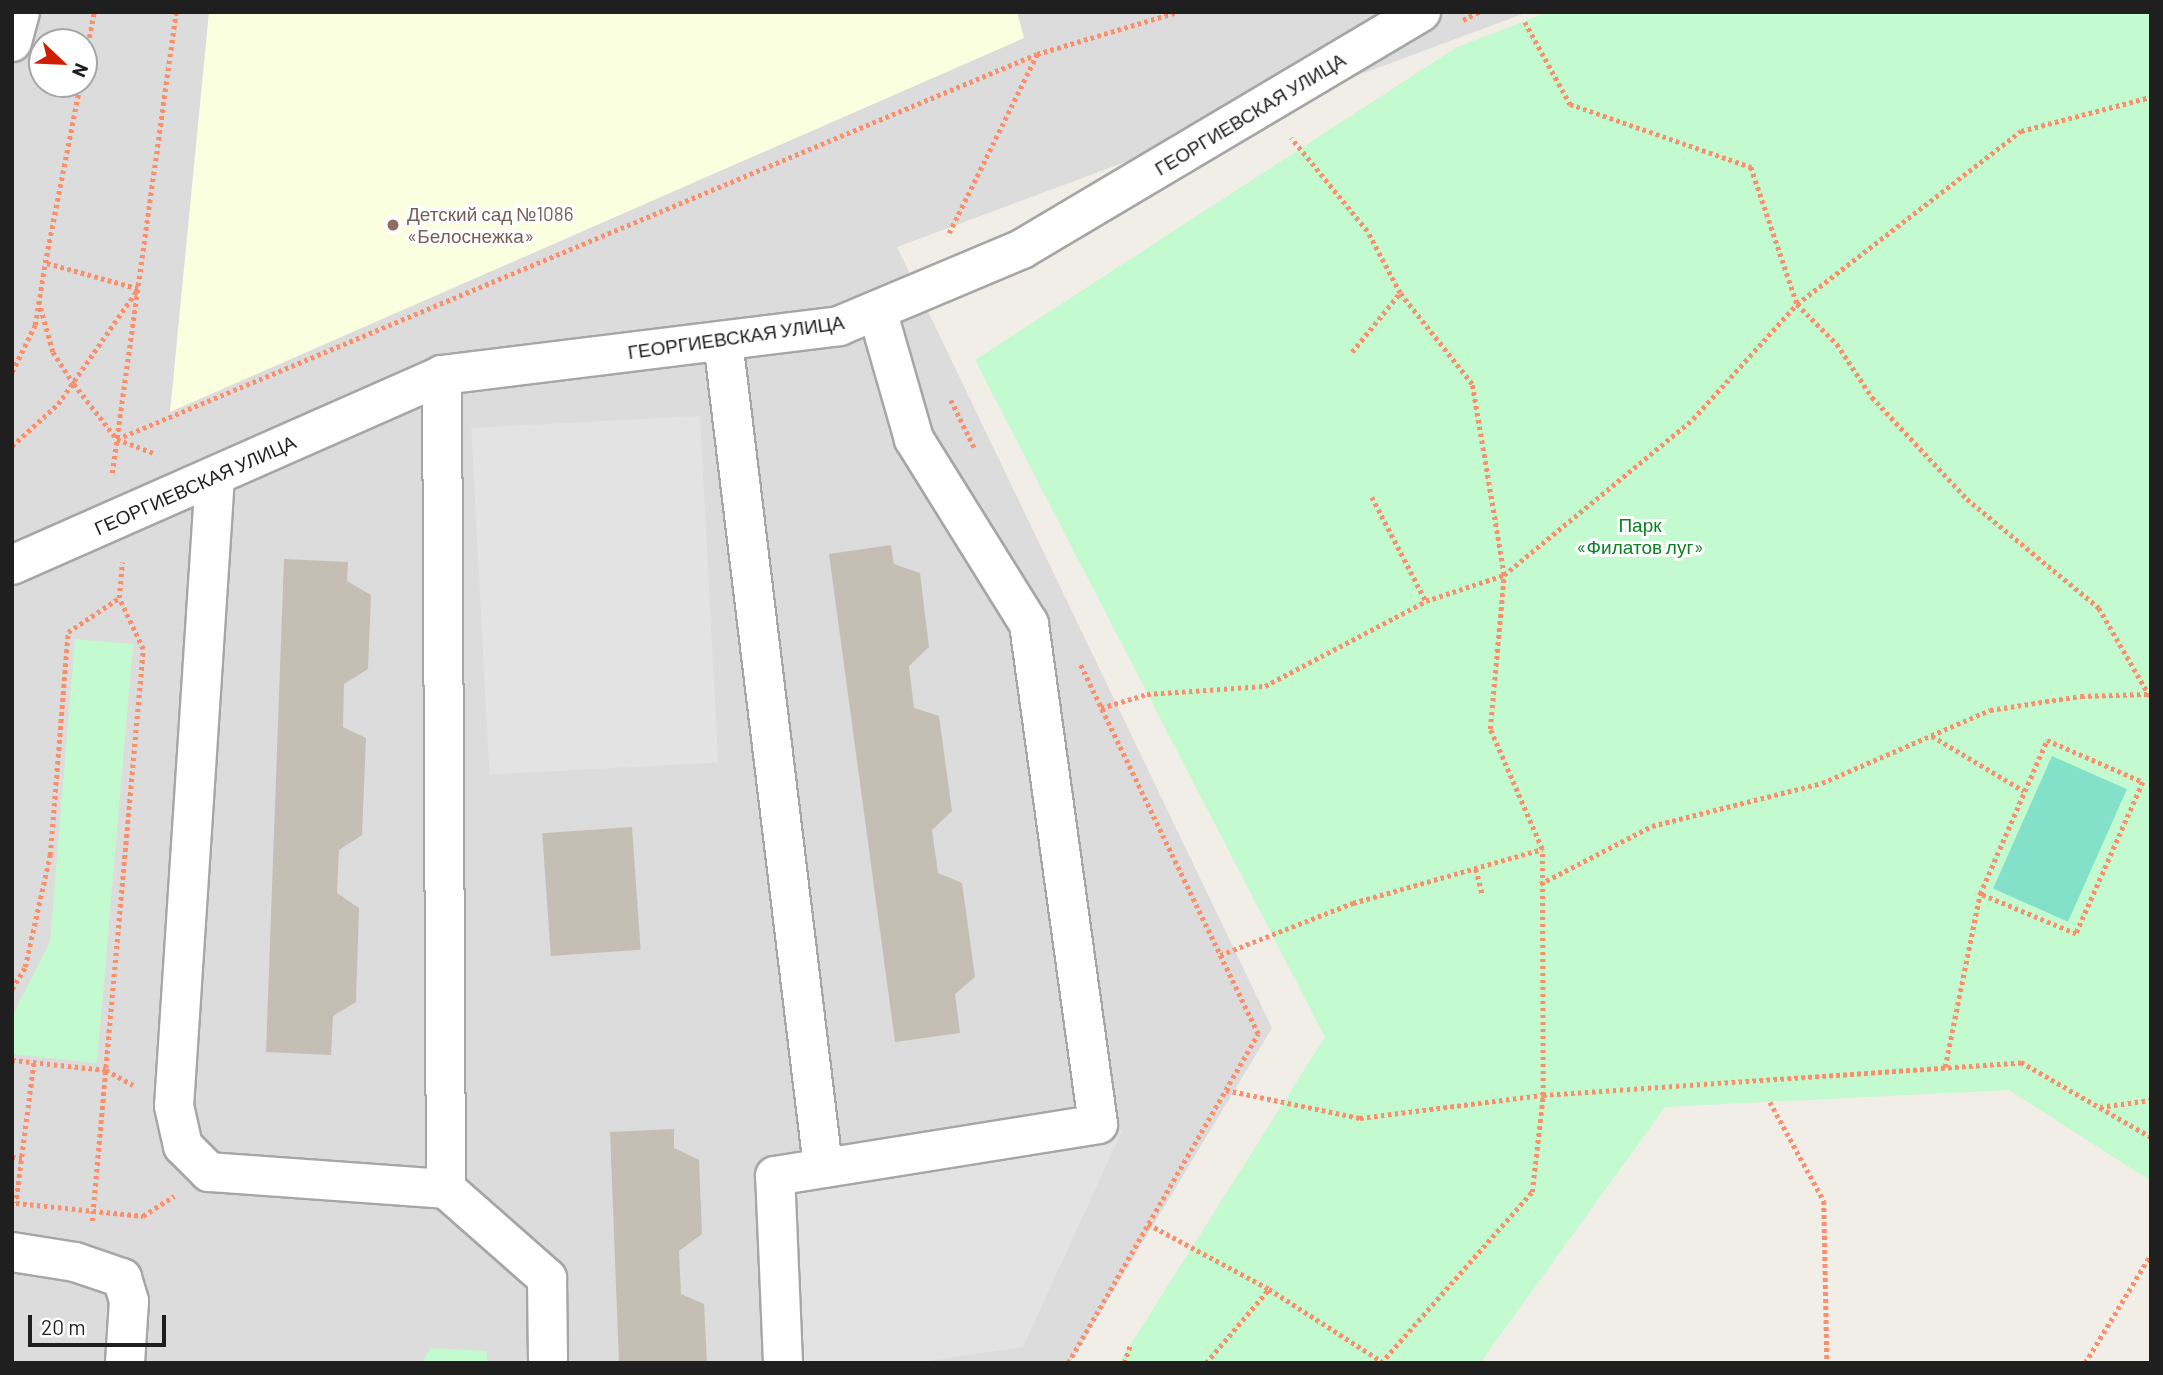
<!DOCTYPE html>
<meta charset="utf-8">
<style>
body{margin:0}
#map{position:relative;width:2163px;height:1375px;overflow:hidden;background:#f0eee6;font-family:Barlow,sans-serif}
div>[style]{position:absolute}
.residential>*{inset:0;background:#dddcdc}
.education>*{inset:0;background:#faffe0}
.park>*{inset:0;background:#c3facf}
.pitch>*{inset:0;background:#83e0c9;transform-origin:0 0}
.parking>*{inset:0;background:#e3e3e3;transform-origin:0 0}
.building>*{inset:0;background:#c5beb5;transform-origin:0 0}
.path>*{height:4.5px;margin-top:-2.25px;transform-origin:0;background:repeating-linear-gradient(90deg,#fb8f6c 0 3.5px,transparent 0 7px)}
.roads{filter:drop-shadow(2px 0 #a6a6a6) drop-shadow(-2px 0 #a6a6a6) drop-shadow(0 2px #a6a6a6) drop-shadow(0 -2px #a6a6a6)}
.minor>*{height:38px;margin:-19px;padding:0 19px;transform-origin:19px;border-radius:19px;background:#fff}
.dots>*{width:19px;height:19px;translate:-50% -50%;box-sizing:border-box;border:4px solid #fff;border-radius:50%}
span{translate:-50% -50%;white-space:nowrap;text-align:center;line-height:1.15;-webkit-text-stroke:6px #fff;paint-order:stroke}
.street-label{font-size:19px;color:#1f1f1f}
.education-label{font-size:19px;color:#785e54}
.left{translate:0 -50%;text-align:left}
.park-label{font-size:19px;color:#0b8025}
.frame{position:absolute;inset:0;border:14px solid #1f1f1f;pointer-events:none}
.north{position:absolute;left:28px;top:28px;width:70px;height:70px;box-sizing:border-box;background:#fff;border:2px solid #a5a5a5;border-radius:50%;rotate:113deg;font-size:19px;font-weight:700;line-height:28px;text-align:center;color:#1f1f1f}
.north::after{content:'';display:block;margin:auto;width:24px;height:32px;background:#cf1e00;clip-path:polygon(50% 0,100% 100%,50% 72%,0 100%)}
.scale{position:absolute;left:28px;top:1315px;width:138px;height:32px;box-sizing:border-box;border:4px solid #1f1f1f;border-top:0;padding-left:9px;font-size:21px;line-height:24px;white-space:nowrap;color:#1f1f1f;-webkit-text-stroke:5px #fff;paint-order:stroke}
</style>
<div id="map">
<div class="residential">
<i style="clip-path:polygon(evenodd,12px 12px,1528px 12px,897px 247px,1272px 1028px,1070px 1363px,12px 1363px,12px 12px,42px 42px,84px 42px,84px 84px,42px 84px,42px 42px)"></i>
</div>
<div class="education">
<i style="clip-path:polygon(209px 12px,1017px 12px,1024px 38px,170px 412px)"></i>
</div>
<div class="park">
<i style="clip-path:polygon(1549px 12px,2151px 12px,2151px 1181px,2009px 1090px,1665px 1107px,1480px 1363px,1119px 1363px,1325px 1037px,975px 360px,1457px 47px)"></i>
<i style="clip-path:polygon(75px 639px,133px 644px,97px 1063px,12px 1054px,12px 1016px,50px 942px)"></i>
<i style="clip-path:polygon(430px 1348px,487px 1351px,487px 1363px,422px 1363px)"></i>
</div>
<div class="pitch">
<i style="left:2052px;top:756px;width:82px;height:145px;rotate:24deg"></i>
</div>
<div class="parking">
<i style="left:700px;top:416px;width:347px;height:229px;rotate:87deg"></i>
<i style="clip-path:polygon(1122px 1131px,1023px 1347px,914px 1363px,803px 1363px,792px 1189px)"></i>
</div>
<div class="building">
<i style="clip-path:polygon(891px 545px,894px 564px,920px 573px,929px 647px,909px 666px,914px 708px,939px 716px,952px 811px,932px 830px,938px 873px,962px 883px,975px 977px,955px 994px,960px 1033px,895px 1042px,829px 554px)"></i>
<i style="clip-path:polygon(284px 559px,348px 562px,347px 581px,371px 595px,368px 669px,344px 684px,343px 727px,366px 738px,362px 835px,339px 850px,337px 893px,359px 908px,356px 1002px,333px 1016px,331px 1055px,266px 1052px)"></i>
<i style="left:632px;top:827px;width:123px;height:90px;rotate:86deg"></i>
<i style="clip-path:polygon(674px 1129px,674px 1148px,699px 1160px,702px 1234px,679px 1251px,681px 1294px,704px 1304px,707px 1363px,619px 1363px,610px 1132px)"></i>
</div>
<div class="path">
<i style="left:1463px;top:20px;width:18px;rotate:-27deg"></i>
<i style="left:1525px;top:22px;width:94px;rotate:61.2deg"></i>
<i style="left:1570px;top:104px;width:192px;rotate:19.2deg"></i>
<i style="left:1751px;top:167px;width:145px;rotate:71.4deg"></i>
<i style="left:1797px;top:304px;width:57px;rotate:45deg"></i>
<i style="left:1837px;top:344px;width:64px;rotate:56.6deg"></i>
<i style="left:1872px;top:397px;width:139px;rotate:47deg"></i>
<i style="left:1967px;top:499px;width:171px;rotate:39.5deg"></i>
<i style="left:2099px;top:608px;width:104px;rotate:60deg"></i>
<i style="left:84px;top:65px;width:54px;rotate:-79.3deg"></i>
<i style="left:949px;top:233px;width:199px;rotate:-63.8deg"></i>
<i style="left:39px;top:301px;width:53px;rotate:74.6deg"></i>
<i style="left:53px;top:352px;width:38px;rotate:57deg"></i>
<i style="left:74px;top:384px;width:70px;rotate:52deg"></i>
<i style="left:117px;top:439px;width:42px;rotate:21deg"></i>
<i style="left:1352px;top:352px;width:76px;rotate:-50.9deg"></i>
<i style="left:12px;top:372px;width:52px;rotate:-63.9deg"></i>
<i style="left:35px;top:325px;width:63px;rotate:-80.8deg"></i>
<i style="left:951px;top:400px;width:55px;rotate:63.9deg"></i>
<i style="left:117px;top:439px;width:997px;rotate:-22.71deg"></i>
<i style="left:1037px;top:54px;width:146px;rotate:-16.7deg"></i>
<i style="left:12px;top:446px;width:62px;rotate:-42.4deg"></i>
<i style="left:58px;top:404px;width:140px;rotate:-55.2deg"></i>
<i style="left:138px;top:289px;width:97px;rotate:-164.4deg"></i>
<i style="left:45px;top:263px;width:182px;rotate:-78.9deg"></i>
<i style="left:112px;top:473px;width:465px;rotate:-82.1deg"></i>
<i style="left:1372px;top:497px;width:117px;rotate:62.6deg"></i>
<i style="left:1101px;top:708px;width:48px;rotate:-16.9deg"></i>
<i style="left:1147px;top:694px;width:118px;rotate:-3.9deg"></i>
<i style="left:1265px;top:686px;width:182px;rotate:-27.8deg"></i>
<i style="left:1426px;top:601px;width:82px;rotate:-18.4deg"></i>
<i style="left:1504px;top:575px;width:194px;rotate:-99.5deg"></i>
<i style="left:1472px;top:384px;width:116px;rotate:-128.4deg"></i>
<i style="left:1400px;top:293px;width:70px;rotate:-118deg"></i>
<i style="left:1367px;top:231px;width:120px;rotate:-129.3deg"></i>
<i style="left:1932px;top:736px;width:107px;rotate:30.9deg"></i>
<i style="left:2047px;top:740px;width:105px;rotate:23.6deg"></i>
<i style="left:2143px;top:782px;width:166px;rotate:113.8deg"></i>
<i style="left:2076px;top:934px;width:104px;rotate:-157.4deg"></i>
<i style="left:1980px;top:894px;width:168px;rotate:-66.5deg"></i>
<i style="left:1476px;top:869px;width:25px;rotate:76deg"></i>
<i style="left:1540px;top:884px;width:126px;rotate:-27.4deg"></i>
<i style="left:1652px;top:826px;width:175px;rotate:-14.2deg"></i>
<i style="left:1822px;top:783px;width:183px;rotate:-23.5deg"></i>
<i style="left:1990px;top:710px;width:92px;rotate:-8.7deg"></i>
<i style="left:2081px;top:696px;width:66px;rotate:-1.7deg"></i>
<i style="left:1220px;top:955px;width:143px;rotate:-21.4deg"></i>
<i style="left:1353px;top:903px;width:197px;rotate:-15.9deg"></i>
<i style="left:12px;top:989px;width:26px;rotate:-59deg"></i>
<i style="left:25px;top:967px;width:115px;rotate:-77.4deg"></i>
<i style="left:50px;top:855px;width:224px;rotate:-85.4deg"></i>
<i style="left:68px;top:632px;width:61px;rotate:-33.7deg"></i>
<i style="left:12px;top:1060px;width:95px;rotate:6.1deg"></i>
<i style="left:106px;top:1070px;width:31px;rotate:29deg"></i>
<i style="left:34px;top:1063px;width:141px;rotate:97.3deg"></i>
<i style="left:16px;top:1203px;width:128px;rotate:5.8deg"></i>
<i style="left:143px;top:1216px;width:37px;rotate:-33deg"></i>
<i style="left:1945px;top:1067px;width:177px;rotate:-78.6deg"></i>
<i style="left:1226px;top:1090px;width:137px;rotate:11.8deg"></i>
<i style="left:1360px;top:1118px;width:184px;rotate:-7.2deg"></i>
<i style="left:1543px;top:1095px;width:246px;rotate:-90.2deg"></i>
<i style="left:1542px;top:849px;width:131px;rotate:-113.4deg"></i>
<i style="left:1490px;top:729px;width:155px;rotate:-84.8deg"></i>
<i style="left:1504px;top:575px;width:245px;rotate:-39.5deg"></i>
<i style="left:1693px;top:419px;width:155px;rotate:-47.9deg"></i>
<i style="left:1797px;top:304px;width:283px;rotate:-37.7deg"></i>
<i style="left:2021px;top:131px;width:134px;rotate:-14.7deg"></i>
<i style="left:1770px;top:1102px;width:113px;rotate:61.4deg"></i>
<i style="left:1824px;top:1201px;width:162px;rotate:88.9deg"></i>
<i style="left:2100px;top:1107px;width:51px;rotate:-7.8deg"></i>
<i style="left:12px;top:1157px;width:10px;rotate:6deg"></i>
<i style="left:92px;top:1221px;width:574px;rotate:-84.9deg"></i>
<i style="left:143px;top:649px;width:56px;rotate:-115.2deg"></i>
<i style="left:119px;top:598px;width:36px;rotate:-85deg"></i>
<i style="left:1148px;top:1224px;width:137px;rotate:28.2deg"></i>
<i style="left:1269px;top:1289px;width:133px;rotate:32.7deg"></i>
<i style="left:1068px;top:1363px;width:380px;rotate:-60deg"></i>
<i style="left:1258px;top:1034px;width:411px;rotate:-115.7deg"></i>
<i style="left:1124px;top:1363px;width:18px;rotate:-71deg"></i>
<i style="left:1206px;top:1363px;width:97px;rotate:-49.6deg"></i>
<i style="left:1381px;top:1363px;width:228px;rotate:-48.6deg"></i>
<i style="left:1532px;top:1192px;width:98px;rotate:-83.5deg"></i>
<i style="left:1543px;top:1095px;width:479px;rotate:-3.9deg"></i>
<i style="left:2021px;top:1062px;width:150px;rotate:30deg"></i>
<i style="left:2085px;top:1363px;width:127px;rotate:-58.8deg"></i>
</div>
<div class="roads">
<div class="minor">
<i style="left:12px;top:42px;width:31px;rotate:-75deg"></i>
<i style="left:723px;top:341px;width:831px;rotate:83.09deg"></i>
<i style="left:442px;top:375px;width:814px;rotate:89.72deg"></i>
<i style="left:446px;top:1189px;width:135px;rotate:41.4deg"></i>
<i style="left:547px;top:1278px;width:85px;rotate:89.3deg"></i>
<i style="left:215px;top:476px;width:631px;rotate:93.72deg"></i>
<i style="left:174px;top:1106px;width:41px;rotate:77.3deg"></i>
<i style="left:183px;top:1146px;width:37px;rotate:45deg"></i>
<i style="left:209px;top:1172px;width:238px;rotate:4.1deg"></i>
<i style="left:12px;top:565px;width:470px;rotate:-23.8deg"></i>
<i style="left:442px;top:375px;width:400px;rotate:-7deg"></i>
<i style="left:839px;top:326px;width:199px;rotate:-22.8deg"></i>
<i style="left:1022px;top:249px;width:464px;rotate:-30.7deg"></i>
<i style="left:12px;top:1252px;width:64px;rotate:9deg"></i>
<i style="left:75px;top:1262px;width:50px;rotate:18.8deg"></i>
<i style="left:122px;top:1278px;width:24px;rotate:73deg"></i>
<i style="left:129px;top:1301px;width:62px;rotate:93.7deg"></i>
<i style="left:783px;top:1363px;width:187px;rotate:-92.4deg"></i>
<i style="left:775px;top:1176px;width:327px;rotate:-9.1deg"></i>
<i style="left:1098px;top:1124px;width:505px;rotate:-97.86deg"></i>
<i style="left:1029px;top:624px;width:218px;rotate:-121.9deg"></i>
<i style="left:914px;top:439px;width:134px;rotate:-106deg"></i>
</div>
</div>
<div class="dots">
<i style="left:393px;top:225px;background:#8d6e63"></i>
</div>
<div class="street-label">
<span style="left:1250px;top:114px;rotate:-31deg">ГЕОРГИЕВСКАЯ УЛИЦА</span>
<span style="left:736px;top:337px;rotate:-8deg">ГЕОРГИЕВСКАЯ УЛИЦА</span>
<span style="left:195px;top:485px;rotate:-24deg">ГЕОРГИЕВСКАЯ УЛИЦА</span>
</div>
<div class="education-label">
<span class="left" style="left:407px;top:225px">Детский сад №1086<br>«Белоснежка»</span>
</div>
<div class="park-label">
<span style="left:1640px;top:536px">Парк<br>«Филатов луг»</span>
</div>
<div class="frame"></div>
<div class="north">N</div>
<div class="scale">20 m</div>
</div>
